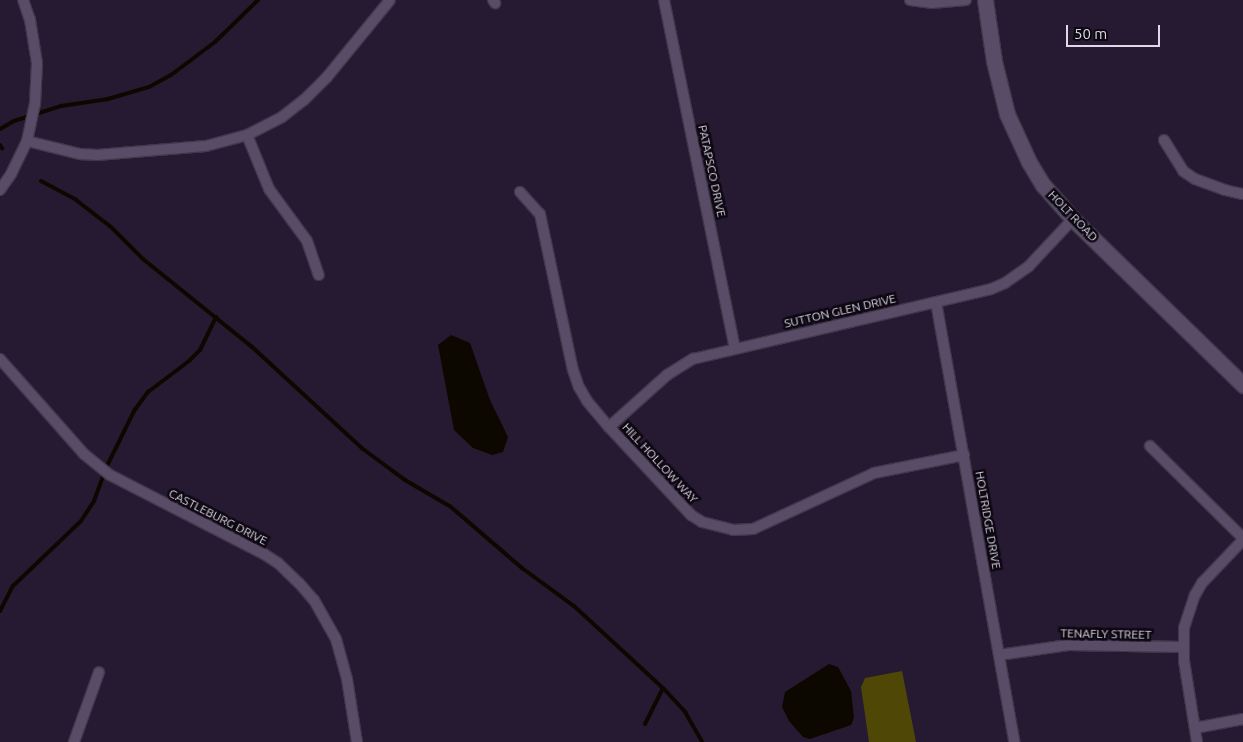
<!DOCTYPE html>
<style>
body{margin:0}
#map{position:relative;width:1243px;height:742px;overflow:hidden;background:#251a31;font-family:Ubuntu,sans-serif}
div>[style]{position:absolute}
.green>*{inset:0;background:#4f4706}
.water>*{inset:0;background:#0c0800}
.stream>*{height:4px;margin:-2px;padding:0 2px;transform-origin:2px;border-radius:2px;background:#0c0800}
.roads{filter:drop-shadow(1px 0 #40384a) drop-shadow(-1px 0 #40384a) drop-shadow(0 1px #40384a) drop-shadow(0 -1px #40384a)}
.street>*{height:10px;margin:-5px;padding:0 5px;transform-origin:5px;border-radius:5px;background:#584c66}
.secondary>*{height:15px;margin:-7.5px;padding:0 7.5px;transform-origin:7.5px;border-radius:7.5px;background:#584c66}
span{translate:-50% -50%;white-space:nowrap;text-align:center;line-height:1.15;-webkit-text-stroke:5px #0c0711;paint-order:stroke}
.street-label{font-size:12px;color:#dfd8e7}
.scale{position:absolute;left:1066px;top:25px;width:94px;height:22px;box-sizing:border-box;border:2px solid #dfd8e7;border-top:0;padding-left:6px;font-size:15px;line-height:18px;white-space:nowrap;color:#dfd8e7;-webkit-text-stroke:4px #0c0711;paint-order:stroke}
</style>
<div id="map">
<div class="green">
<i style="clip-path:polygon(902px 671px,916px 742px,869px 742px,861px 687px,865px 678px)"></i>
</div>
<div class="water">
<i style="clip-path:polygon(451px 335px,470px 343px,490px 400px,508px 437px,503px 452px,492px 455px,473px 448px,454px 430px,438px 345px)"></i>
<i style="clip-path:polygon(829px 664px,838px 667px,851px 691px,854px 718px,851px 725px,810px 739px,803px 737px,789px 721px,782px 707px,785px 692px)"></i>
</div>
<div class="stream">
<i style="left:0;top:129px;width:16px;rotate:-30deg"></i>
<i style="left:14px;top:121px;width:49px;rotate:-17.7deg"></i>
<i style="left:61px;top:106px;width:48px;rotate:-8.5deg"></i>
<i style="left:108px;top:99px;width:43px;rotate:-16.3deg"></i>
<i style="left:149px;top:87px;width:25px;rotate:-29deg"></i>
<i style="left:171px;top:75px;width:55px;rotate:-36.9deg"></i>
<i style="left:215px;top:42px;width:60px;rotate:-44.3deg"></i>
<i style="left:0;top:145px;width:4px;rotate:56deg"></i>
<i style="left:41px;top:181px;width:40px;rotate:28deg"></i>
<i style="left:76px;top:200px;width:44px;rotate:37.6deg"></i>
<i style="left:111px;top:227px;width:45px;rotate:45deg"></i>
<i style="left:143px;top:259px;width:140px;rotate:38.9deg"></i>
<i style="left:252px;top:347px;width:151px;rotate:42.6deg"></i>
<i style="left:363px;top:449px;width:52px;rotate:36.4deg"></i>
<i style="left:405px;top:480px;width:53px;rotate:30.4deg"></i>
<i style="left:451px;top:507px;width:94px;rotate:40.7deg"></i>
<i style="left:522px;top:568px;width:64px;rotate:36.2deg"></i>
<i style="left:574px;top:606px;width:121px;rotate:42.7deg"></i>
<i style="left:663px;top:688px;width:33px;rotate:47deg"></i>
<i style="left:685px;top:712px;width:34px;rotate:60deg"></i>
<i style="left:0;top:611px;width:28px;rotate:-63deg"></i>
<i style="left:13px;top:586px;width:94px;rotate:-43.7deg"></i>
<i style="left:81px;top:521px;width:24px;rotate:-57deg"></i>
<i style="left:94px;top:501px;width:35px;rotate:-70deg"></i>
<i style="left:106px;top:468px;width:64px;rotate:-63.8deg"></i>
<i style="left:134px;top:411px;width:24px;rotate:-54deg"></i>
<i style="left:148px;top:392px;width:51px;rotate:-37.1deg"></i>
<i style="left:189px;top:361px;width:16px;rotate:-45deg"></i>
<i style="left:200px;top:350px;width:37px;rotate:-64deg"></i>
<i style="left:645px;top:724px;width:40px;rotate:-63.4deg"></i>
</div>
<div class="roads">
<div class="street">
<i style="left:493px;top:0;width:4px;rotate:56deg"></i>
<i style="left:664px;top:0;width:355px;rotate:78.5deg"></i>
<i style="left:910px;top:0;width:21px;rotate:8deg"></i>
<i style="left:931px;top:3px;width:35px;rotate:-5deg"></i>
<i style="left:247px;top:135px;width:58px;rotate:67.8deg"></i>
<i style="left:269px;top:189px;width:64px;rotate:53.8deg"></i>
<i style="left:307px;top:241px;width:36px;rotate:71deg"></i>
<i style="left:1164px;top:140px;width:36px;rotate:58deg"></i>
<i style="left:1183px;top:171px;width:14px;rotate:34deg"></i>
<i style="left:1195px;top:179px;width:32px;rotate:20deg"></i>
<i style="left:1225px;top:190px;width:18px;rotate:13deg"></i>
<i style="left:27px;top:141px;width:55px;rotate:13.8deg"></i>
<i style="left:80px;top:154px;width:17px;rotate:3deg"></i>
<i style="left:97px;top:155px;width:109px;rotate:-4.7deg"></i>
<i style="left:206px;top:146px;width:42px;rotate:-15deg"></i>
<i style="left:247px;top:135px;width:39px;rotate:-27deg"></i>
<i style="left:282px;top:117px;width:28px;rotate:-38deg"></i>
<i style="left:304px;top:100px;width:33px;rotate:-45deg"></i>
<i style="left:327px;top:77px;width:99px;rotate:-50.7deg"></i>
<i style="left:0;top:190px;width:19px;rotate:-55deg"></i>
<i style="left:11px;top:174px;width:37px;rotate:-64deg"></i>
<i style="left:27px;top:141px;width:38px;rotate:-78deg"></i>
<i style="left:35px;top:104px;width:41px;rotate:-87.2deg"></i>
<i style="left:37px;top:63px;width:44px;rotate:-99.2deg"></i>
<i style="left:30px;top:20px;width:21px;rotate:-109deg"></i>
<i style="left:520px;top:192px;width:30px;rotate:48deg"></i>
<i style="left:540px;top:214px;width:159px;rotate:78.1deg"></i>
<i style="left:573px;top:370px;width:18px;rotate:71deg"></i>
<i style="left:579px;top:387px;width:16px;rotate:60deg"></i>
<i style="left:587px;top:401px;width:34px;rotate:50deg"></i>
<i style="left:609px;top:427px;width:120px;rotate:47deg"></i>
<i style="left:691px;top:515px;width:13px;rotate:32deg"></i>
<i style="left:702px;top:522px;width:32px;rotate:14deg"></i>
<i style="left:733px;top:530px;width:20px;rotate:-3deg"></i>
<i style="left:753px;top:529px;width:133px;rotate:-24.8deg"></i>
<i style="left:874px;top:473px;width:92px;rotate:-11.3deg"></i>
<i style="left:936px;top:302px;width:447px;rotate:79.9deg"></i>
<i style="left:0;top:359px;width:127px;rotate:48.5deg"></i>
<i style="left:84px;top:454px;width:33px;rotate:39deg"></i>
<i style="left:110px;top:475px;width:173px;rotate:27.2deg"></i>
<i style="left:264px;top:554px;width:17px;rotate:33deg"></i>
<i style="left:278px;top:563px;width:29px;rotate:44deg"></i>
<i style="left:299px;top:583px;width:23px;rotate:49deg"></i>
<i style="left:314px;top:600px;width:45px;rotate:60.6deg"></i>
<i style="left:336px;top:639px;width:41px;rotate:74.6deg"></i>
<i style="left:347px;top:679px;width:64px;rotate:81deg"></i>
<i style="left:609px;top:427px;width:78px;rotate:-41.9deg"></i>
<i style="left:667px;top:375px;width:31px;rotate:-32deg"></i>
<i style="left:693px;top:359px;width:306px;rotate:-13.2deg"></i>
<i style="left:991px;top:289px;width:15px;rotate:-23deg"></i>
<i style="left:1005px;top:283px;width:29px;rotate:-35deg"></i>
<i style="left:1029px;top:266px;width:64px;rotate:-46.9deg"></i>
<i style="left:1150px;top:446px;width:131px;rotate:44.7deg"></i>
<i style="left:999px;top:655px;width:70px;rotate:-8.2deg"></i>
<i style="left:1068px;top:645px;width:115px;rotate:1deg"></i>
<i style="left:1195px;top:728px;width:49px;rotate:-10.6deg"></i>
<i style="left:74px;top:742px;width:74px;rotate:-70.3deg"></i>
<i style="left:1197px;top:742px;width:82px;rotate:-99.1deg"></i>
<i style="left:1184px;top:661px;width:33px;rotate:-90deg"></i>
<i style="left:1184px;top:628px;width:35px;rotate:-72deg"></i>
<i style="left:1195px;top:595px;width:14px;rotate:-60deg"></i>
<i style="left:1202px;top:583px;width:59px;rotate:-46.4deg"></i>
</div>
<div class="secondary">
<i style="left:985px;top:0;width:62px;rotate:81.6deg"></i>
<i style="left:994px;top:61px;width:55px;rotate:76.2deg"></i>
<i style="left:1007px;top:114px;width:53px;rotate:65.4deg"></i>
<i style="left:1029px;top:162px;width:27px;rotate:59deg"></i>
<i style="left:1043px;top:185px;width:45px;rotate:48.6deg"></i>
<i style="left:1073px;top:219px;width:238px;rotate:44.3deg"></i>
</div>
</div>
<div class="street-label">
<span style="left:712px;top:171px;rotate:78deg">PATAPSCO DRIVE</span>
<span style="left:1073px;top:216px;rotate:46deg">HOLT ROAD</span>
<span style="left:840px;top:311px;rotate:-13deg">SUTTON GLEN DRIVE</span>
<span style="left:660px;top:463px;rotate:47deg">HILL HOLLOW WAY</span>
<span style="left:218px;top:517px;rotate:27deg">CASTLEBURG DRIVE</span>
<span style="left:988px;top:520px;rotate:80deg">HOLTRIDGE DRIVE</span>
<span style="left:1106px;top:634px;rotate:1deg">TENAFLY STREET</span>
</div>
<div class="scale">50 m</div>
</div>
